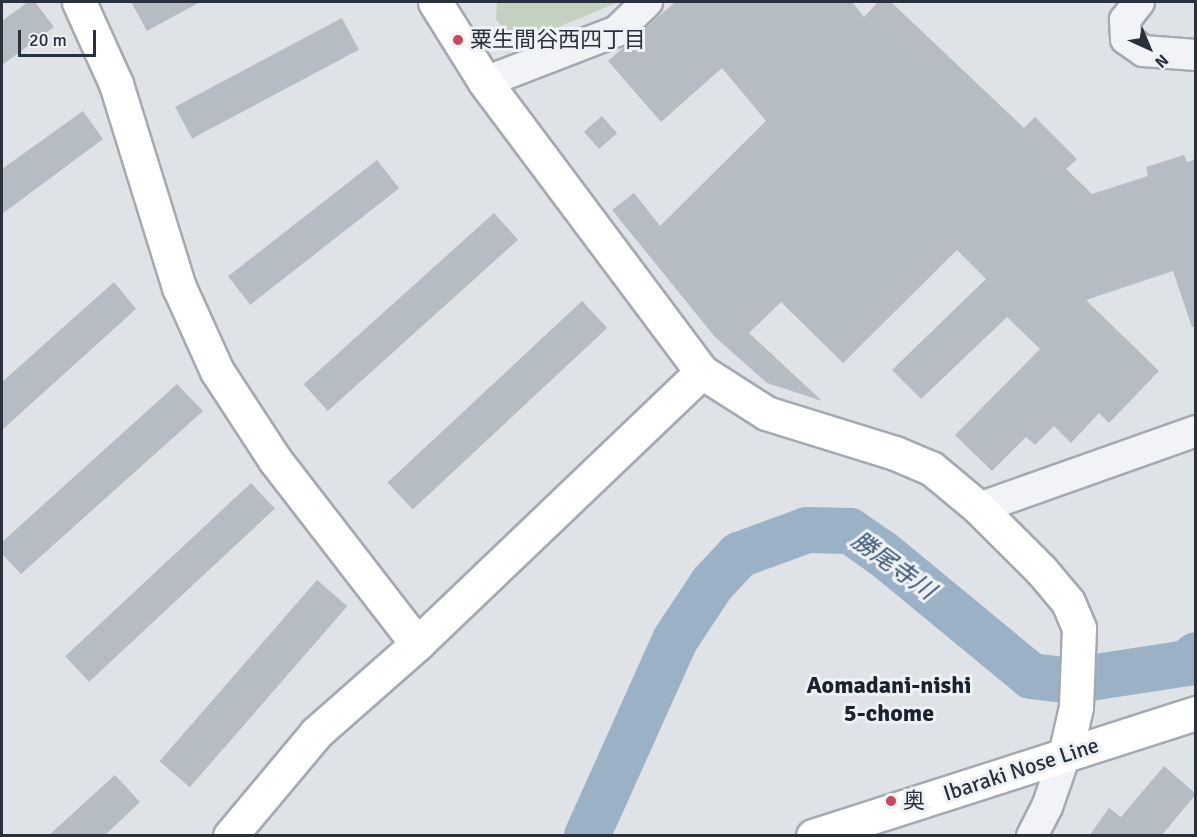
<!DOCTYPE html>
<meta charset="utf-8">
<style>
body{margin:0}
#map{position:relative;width:1197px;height:837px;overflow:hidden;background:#dfe2e7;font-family:Signika,"Noto Sans JP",sans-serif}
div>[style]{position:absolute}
.green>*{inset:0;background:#c5d1c0}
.river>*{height:46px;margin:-23px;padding:0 23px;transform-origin:23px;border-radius:23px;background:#9bb1c6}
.building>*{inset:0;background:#b6bcc4;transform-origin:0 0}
.roads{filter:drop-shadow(2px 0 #a5a9b1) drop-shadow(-2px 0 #a5a9b1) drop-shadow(0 2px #a5a9b1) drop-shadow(0 -2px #a5a9b1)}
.street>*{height:30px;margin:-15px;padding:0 15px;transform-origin:15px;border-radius:15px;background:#f1f3f6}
.secondary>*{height:33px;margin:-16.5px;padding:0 16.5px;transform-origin:16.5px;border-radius:16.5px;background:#fff}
.primary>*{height:33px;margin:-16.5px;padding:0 16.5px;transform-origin:16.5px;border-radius:16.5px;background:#fff}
.dots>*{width:16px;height:16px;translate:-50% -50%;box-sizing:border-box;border:3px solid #eef1f5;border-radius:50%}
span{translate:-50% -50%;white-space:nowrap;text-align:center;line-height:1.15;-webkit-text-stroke:6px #eef1f5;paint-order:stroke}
.poi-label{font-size:22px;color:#29313e}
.left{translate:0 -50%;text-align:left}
.street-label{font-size:22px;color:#29313e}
.water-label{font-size:24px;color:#355170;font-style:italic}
.neighbourhood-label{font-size:24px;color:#1b222f;font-weight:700}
.frame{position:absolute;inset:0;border:3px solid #29313e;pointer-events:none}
.north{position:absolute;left:1119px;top:18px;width:60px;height:60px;-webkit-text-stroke:4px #eef1f5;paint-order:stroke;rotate:136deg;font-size:16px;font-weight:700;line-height:24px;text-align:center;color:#29313e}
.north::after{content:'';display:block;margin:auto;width:21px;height:27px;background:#29313e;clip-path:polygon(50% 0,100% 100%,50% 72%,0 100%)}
.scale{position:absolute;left:18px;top:30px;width:78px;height:27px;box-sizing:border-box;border:3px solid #29313e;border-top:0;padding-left:8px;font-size:18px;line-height:21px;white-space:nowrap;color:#29313e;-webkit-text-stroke:4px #eef1f5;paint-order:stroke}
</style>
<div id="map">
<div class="green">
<i style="clip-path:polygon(497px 2px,619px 2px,515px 45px,496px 19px)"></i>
</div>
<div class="river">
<i style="left:587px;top:836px;width:215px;rotate:-65.8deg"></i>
<i style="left:675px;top:640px;width:67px;rotate:-56.5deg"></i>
<i style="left:712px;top:584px;width:40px;rotate:-47deg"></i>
<i style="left:739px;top:555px;width:72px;rotate:-20.2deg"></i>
<i style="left:807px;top:530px;width:43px;rotate:1.3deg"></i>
<i style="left:850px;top:531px;width:39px;rotate:35deg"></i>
<i style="left:882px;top:553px;width:193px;rotate:39.5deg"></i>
<i style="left:1031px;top:676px;width:39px;rotate:7deg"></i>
<i style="left:1070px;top:681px;width:119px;rotate:-8.7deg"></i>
<i style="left:1188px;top:663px;width:11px;rotate:-45deg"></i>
</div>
<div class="building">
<i style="clip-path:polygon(28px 2px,35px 2px,54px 27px,2px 65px,2px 21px)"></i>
<i style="clip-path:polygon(131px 2px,200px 2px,147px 31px)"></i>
<i style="clip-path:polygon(675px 2px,852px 2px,864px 17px,878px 2px,891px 2px,1024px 128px,1035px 117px,1077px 159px,1066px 169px,1092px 194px,1148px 176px,1146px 167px,1184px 155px,1187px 162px,1196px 159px,1196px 326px,1192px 327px,1173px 271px,1086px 300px,1159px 371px,1109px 423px,1099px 413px,1071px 443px,1054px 426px,1035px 445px,1026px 437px,992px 471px,955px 435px,1040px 349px,1007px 317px,921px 399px,892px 370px,986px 279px,957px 250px,843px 363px,781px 302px,749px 333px,822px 401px,767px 383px,715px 337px,612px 210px,634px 193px,660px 226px,766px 121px,722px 68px,661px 122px,608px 61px)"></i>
<i style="left:342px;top:18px;width:36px;height:189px;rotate:62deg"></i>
<i style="clip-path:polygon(83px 111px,103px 139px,2px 214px,2px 169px)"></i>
<i style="left:602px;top:116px;width:23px;height:24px;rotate:49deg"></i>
<i style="left:377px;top:160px;width:36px;height:189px;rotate:52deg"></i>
<i style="left:494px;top:213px;width:36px;height:256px;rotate:48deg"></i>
<i style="clip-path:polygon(114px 282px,136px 309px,2px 430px,2px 382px)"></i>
<i style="left:582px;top:301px;width:37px;height:266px;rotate:47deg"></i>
<i style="clip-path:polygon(177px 384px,203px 411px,21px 574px,2px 554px,2px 542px)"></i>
<i style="left:251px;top:483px;width:35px;height:254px;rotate:47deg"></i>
<i style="left:317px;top:580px;width:40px;height:240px;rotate:41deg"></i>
<i style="clip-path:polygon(1164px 766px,1196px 794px,1161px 836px,1089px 836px,1109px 808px,1121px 817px)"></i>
<i style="clip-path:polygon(115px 775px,140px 802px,104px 836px,48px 836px)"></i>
</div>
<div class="roads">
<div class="street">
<i style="left:1139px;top:2px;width:23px;rotate:128deg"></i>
<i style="left:1125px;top:20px;width:19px;rotate:87deg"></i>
<i style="left:1126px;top:39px;width:21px;rotate:35deg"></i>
<i style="left:1143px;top:51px;width:53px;rotate:4.3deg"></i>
<i style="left:485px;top:82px;width:142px;rotate:-21.1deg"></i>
<i style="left:617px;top:31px;width:42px;rotate:-44deg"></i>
<i style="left:979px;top:508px;width:230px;rotate:-19.5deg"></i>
<i style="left:1032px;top:836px;width:33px;rotate:-63deg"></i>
<i style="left:1047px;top:807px;width:55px;rotate:-70.9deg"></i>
</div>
<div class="secondary">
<i style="left:79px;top:2px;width:90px;rotate:65.7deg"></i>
<i style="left:116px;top:84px;width:213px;rotate:72.8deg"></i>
<i style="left:179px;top:287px;width:92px;rotate:65.7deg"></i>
<i style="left:217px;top:371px;width:106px;rotate:56.9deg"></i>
<i style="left:275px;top:460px;width:232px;rotate:52.3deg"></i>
<i style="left:435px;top:2px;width:94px;rotate:58deg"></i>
<i style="left:485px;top:82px;width:362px;rotate:53.2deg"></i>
<i style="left:702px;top:372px;width:76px;rotate:32.6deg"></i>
<i style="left:766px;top:413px;width:135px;rotate:17.2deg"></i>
<i style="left:895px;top:453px;width:39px;rotate:23deg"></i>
<i style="left:931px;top:468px;width:62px;rotate:39.8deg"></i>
<i style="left:979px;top:508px;width:89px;rotate:45deg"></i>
<i style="left:1042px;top:571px;width:40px;rotate:50deg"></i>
<i style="left:1068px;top:602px;width:28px;rotate:67deg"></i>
<i style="left:1079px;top:628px;width:79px;rotate:92.2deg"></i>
<i style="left:1076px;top:707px;width:49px;rotate:102.9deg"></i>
<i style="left:230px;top:836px;width:134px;rotate:-50.1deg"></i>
<i style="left:316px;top:733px;width:135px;rotate:-41.4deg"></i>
<i style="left:417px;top:644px;width:394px;rotate:-43.7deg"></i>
</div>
<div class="primary">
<i style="left:813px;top:836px;width:402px;rotate:-17.8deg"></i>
</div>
</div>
<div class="dots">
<i style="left:458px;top:40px;background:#c7495f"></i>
<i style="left:891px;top:801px;background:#c7495f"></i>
</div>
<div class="poi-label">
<span class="left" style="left:470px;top:40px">粟生間谷西四丁目</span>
<span class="left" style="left:903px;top:801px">奥</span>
</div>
<div class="street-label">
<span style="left:1021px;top:769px;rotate:-18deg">Ibaraki Nose Line</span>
</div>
<div class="water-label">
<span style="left:893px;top:566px;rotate:36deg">勝尾寺川</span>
</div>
<div class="neighbourhood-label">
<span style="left:889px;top:700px">Aomadani-nishi<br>5-chome</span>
</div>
<div class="frame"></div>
<div class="north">N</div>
<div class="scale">20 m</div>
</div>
